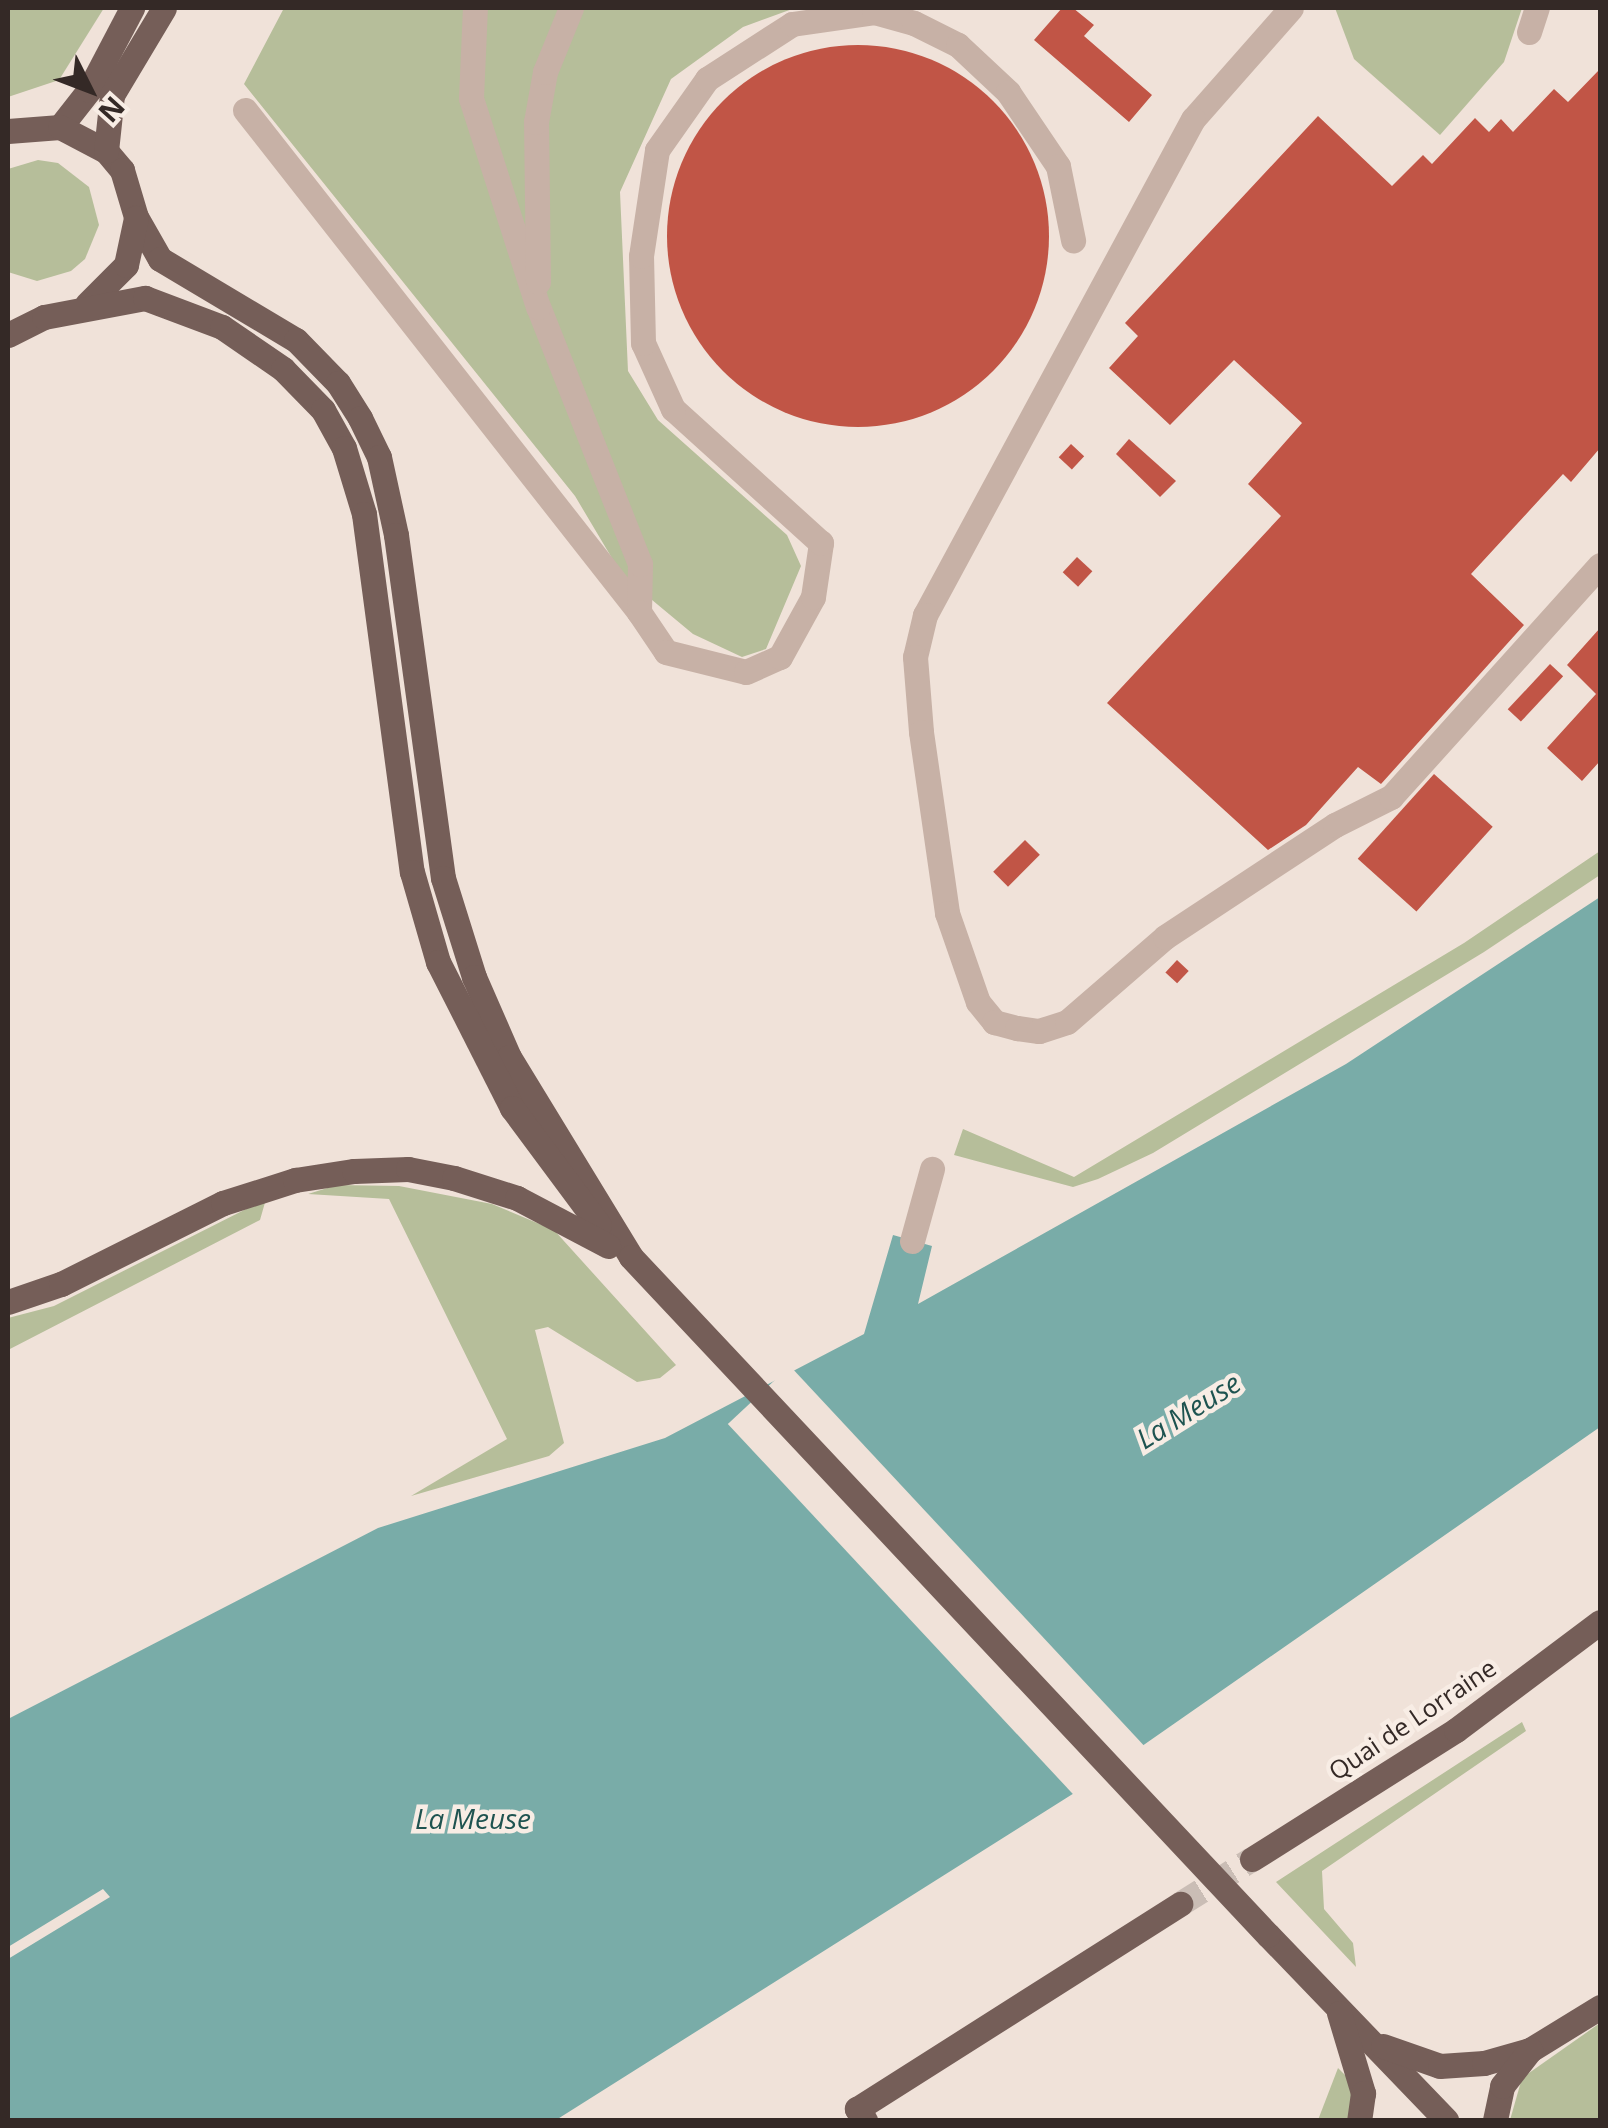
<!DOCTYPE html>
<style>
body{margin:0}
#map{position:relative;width:1608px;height:2128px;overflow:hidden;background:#f0e2d9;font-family:"Open Sans",sans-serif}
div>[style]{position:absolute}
.green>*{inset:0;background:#b6be9a}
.water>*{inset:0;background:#79aca8}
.pier>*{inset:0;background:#f0e2d9;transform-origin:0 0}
.building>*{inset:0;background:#c15546;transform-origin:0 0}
.round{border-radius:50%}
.major-tunnel>*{height:25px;margin-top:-12.5px;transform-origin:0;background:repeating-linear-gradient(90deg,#cabdb5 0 25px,transparent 0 37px)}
.minor>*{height:25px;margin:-12.5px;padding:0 12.5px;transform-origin:12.5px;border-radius:12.5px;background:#c7b1a6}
.major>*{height:25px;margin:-12.5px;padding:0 12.5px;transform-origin:12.5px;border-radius:12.5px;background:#755e58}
.major-bridge>*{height:25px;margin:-12.5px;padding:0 12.5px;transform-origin:12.5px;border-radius:12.5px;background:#755e58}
span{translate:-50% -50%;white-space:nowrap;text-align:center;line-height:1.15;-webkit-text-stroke:9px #f8ede5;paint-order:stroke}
.street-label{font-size:25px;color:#342926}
.water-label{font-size:28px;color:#1e5350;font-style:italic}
.frame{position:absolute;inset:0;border:10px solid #342926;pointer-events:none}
.north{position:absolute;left:40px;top:40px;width:100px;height:100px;-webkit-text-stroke:8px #f8ede5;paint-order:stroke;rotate:132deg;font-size:28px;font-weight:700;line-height:40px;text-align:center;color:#342926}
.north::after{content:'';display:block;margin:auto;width:35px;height:45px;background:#342926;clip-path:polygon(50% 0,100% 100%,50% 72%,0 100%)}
</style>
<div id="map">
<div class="green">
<i style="clip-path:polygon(8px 8px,104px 8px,59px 80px,8px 97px)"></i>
<i style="clip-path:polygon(284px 8px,795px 8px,743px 27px,671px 79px,620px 192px,628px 371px,658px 420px,787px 535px,801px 566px,766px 649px,742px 657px,693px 634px,622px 575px,575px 496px,244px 84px)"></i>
<i style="clip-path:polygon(1335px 8px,1522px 8px,1504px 62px,1440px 135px,1354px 59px)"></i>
<i style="clip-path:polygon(38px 160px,58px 163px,89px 187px,99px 225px,85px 259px,71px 271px,37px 281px,8px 272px,8px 169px)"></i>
<i style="clip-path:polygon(1600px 851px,1600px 875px,1484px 952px,1153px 1153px,1098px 1179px,1073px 1187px,954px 1155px,963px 1129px,1074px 1177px,1464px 943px)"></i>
<i style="clip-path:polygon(337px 1185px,399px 1186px,492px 1204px,554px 1230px,676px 1365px,660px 1378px,637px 1382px,548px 1327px,535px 1330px,564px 1443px,549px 1456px,411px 1496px,507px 1439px,389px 1199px,308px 1194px)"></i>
<i style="clip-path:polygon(266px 1199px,260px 1220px,8px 1350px,8px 1318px,54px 1306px)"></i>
<i style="clip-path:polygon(1522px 1722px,1526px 1731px,1322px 1871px,1324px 1909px,1353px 1943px,1356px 1967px,1276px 1882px)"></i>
<i style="clip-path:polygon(1600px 2023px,1600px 2120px,1510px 2120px,1522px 2078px)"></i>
<i style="clip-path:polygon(1338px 2068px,1354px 2084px,1350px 2120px,1318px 2120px)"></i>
</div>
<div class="water">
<i style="clip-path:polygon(1600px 897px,1600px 1427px,1079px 1790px,556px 2120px,8px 2120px,8px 1959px,110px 1897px,103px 1889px,8px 1947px,8px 1719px,378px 1528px,665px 1438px,864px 1334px,893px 1235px,932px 1246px,918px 1304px,1346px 1064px)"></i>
</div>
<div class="pier">
<i style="left:790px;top:1366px;width:525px;height:85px;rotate:47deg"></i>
</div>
<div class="building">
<i style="clip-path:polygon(1062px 8px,1073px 8px,1094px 25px,1084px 36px,1152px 95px,1129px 122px,1034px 40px)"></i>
<i class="round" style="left:667px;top:45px;width:382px;height:382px"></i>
<i style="clip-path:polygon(1600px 69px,1600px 448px,1571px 482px,1563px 474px,1471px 574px,1524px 625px,1381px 784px,1358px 767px,1306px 825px,1268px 850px,1107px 703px,1281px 516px,1248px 484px,1302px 423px,1234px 360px,1170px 425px,1109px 368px,1138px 336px,1125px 323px,1318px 116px,1392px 186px,1423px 155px,1432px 164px,1475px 118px,1489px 132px,1501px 119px,1513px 132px,1554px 89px,1568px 102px)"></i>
<i style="clip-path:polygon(1129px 439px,1176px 481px,1160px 497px,1116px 454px)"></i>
<i style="left:1071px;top:444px;width:18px;height:18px;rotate:43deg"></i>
<i style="left:1077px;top:557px;width:21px;height:21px;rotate:43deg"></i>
<i style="clip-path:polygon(1600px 628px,1600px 761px,1582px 781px,1547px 748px,1596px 694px,1567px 665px)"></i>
<i style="left:1550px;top:664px;width:18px;height:62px;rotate:43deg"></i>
<i style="left:1434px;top:774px;width:79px;height:114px;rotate:42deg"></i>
<i style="left:1025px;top:840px;width:21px;height:45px;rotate:45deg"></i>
<i style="left:1177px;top:960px;width:16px;height:17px;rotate:43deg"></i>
</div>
<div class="major-tunnel">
<i style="left:1180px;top:1904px;width:85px;rotate:-32deg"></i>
</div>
<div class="minor">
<i style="left:1291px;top:8px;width:148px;rotate:131.4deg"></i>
<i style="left:1193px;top:119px;width:564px;rotate:118.38deg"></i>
<i style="left:925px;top:615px;width:43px;rotate:103.4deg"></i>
<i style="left:915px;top:657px;width:75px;rotate:85.4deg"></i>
<i style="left:921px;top:732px;width:183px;rotate:81.8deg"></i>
<i style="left:947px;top:913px;width:94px;rotate:70.8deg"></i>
<i style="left:978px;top:1002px;width:26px;rotate:51deg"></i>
<i style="left:994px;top:1022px;width:24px;rotate:15deg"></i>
<i style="left:1017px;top:1028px;width:22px;rotate:8deg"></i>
<i style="left:1039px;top:1031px;width:29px;rotate:-18deg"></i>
<i style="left:1067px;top:1022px;width:130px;rotate:-40.9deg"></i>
<i style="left:1165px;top:937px;width:204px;rotate:-33.4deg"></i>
<i style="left:1335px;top:825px;width:63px;rotate:-26.6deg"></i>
<i style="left:1391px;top:797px;width:312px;rotate:-48deg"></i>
<i style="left:1529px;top:32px;width:25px;rotate:-72deg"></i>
<i style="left:245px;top:110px;width:638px;rotate:51.87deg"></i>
<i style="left:639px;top:612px;width:48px;rotate:-88.8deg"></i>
<i style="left:640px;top:564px;width:277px;rotate:-111.6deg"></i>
<i style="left:538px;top:307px;width:219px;rotate:-107.8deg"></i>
<i style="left:471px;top:98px;width:90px;rotate:-87.5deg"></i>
<i style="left:538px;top:282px;width:160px;rotate:-90.7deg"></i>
<i style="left:536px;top:122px;width:51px;rotate:-79.8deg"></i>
<i style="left:545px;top:72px;width:69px;rotate:-67.9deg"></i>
<i style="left:639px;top:612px;width:48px;rotate:56deg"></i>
<i style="left:666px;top:652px;width:82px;rotate:14deg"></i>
<i style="left:746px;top:672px;width:37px;rotate:-24deg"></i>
<i style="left:780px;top:657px;width:68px;rotate:-61.2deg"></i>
<i style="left:813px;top:597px;width:55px;rotate:-81.6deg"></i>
<i style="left:821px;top:543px;width:200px;rotate:-137.8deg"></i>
<i style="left:673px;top:409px;width:72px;rotate:-114.4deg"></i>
<i style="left:643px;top:343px;width:87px;rotate:-91.3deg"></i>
<i style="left:641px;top:256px;width:107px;rotate:-81.4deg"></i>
<i style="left:657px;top:150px;width:87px;rotate:-54.8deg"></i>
<i style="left:707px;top:79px;width:101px;rotate:-32.9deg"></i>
<i style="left:792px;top:24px;width:83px;rotate:-8.3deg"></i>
<i style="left:874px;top:12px;width:41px;rotate:15.4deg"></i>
<i style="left:914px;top:23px;width:49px;rotate:26.6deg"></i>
<i style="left:958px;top:45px;width:69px;rotate:43.2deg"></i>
<i style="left:1008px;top:92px;width:89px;rotate:56deg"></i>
<i style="left:1058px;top:166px;width:76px;rotate:78.5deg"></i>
<i style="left:912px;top:1241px;width:75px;rotate:-74.5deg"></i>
</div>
<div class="major">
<i style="left:60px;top:127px;width:47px;rotate:-51.9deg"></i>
<i style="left:89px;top:90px;width:93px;rotate:-62.3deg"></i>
<i style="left:8px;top:131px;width:52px;rotate:-4.4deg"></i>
<i style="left:60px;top:127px;width:52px;rotate:27.6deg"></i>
<i style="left:106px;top:151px;width:25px;rotate:50deg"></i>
<i style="left:122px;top:170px;width:49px;rotate:73.4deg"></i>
<i style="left:136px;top:217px;width:48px;rotate:60.3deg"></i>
<i style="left:160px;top:259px;width:158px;rotate:30.8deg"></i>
<i style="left:296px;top:340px;width:60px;rotate:45.7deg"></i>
<i style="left:338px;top:383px;width:41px;rotate:57.8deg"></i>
<i style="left:360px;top:418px;width:43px;rotate:64deg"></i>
<i style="left:379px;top:457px;width:80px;rotate:77.7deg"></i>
<i style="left:396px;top:535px;width:346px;rotate:82.2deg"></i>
<i style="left:443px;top:878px;width:104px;rotate:72.6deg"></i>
<i style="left:474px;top:977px;width:87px;rotate:66.4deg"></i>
<i style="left:509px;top:1057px;width:234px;rotate:58.6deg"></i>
<i style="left:106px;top:151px;width:56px;rotate:-83.9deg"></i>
<i style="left:112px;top:95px;width:101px;rotate:-59.1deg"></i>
<i style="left:87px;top:304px;width:55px;rotate:-45deg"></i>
<i style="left:126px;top:265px;width:48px;rotate:-78deg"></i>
<i style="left:8px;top:335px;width:40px;rotate:-26.6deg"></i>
<i style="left:44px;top:317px;width:103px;rotate:-10.7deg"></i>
<i style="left:145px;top:298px;width:82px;rotate:20.6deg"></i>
<i style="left:222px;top:327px;width:74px;rotate:34.5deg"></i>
<i style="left:283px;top:369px;width:57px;rotate:45.7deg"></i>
<i style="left:323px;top:410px;width:43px;rotate:61.1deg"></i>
<i style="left:344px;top:448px;width:69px;rotate:73.1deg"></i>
<i style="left:364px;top:514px;width:361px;rotate:82.4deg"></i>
<i style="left:412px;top:872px;width:94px;rotate:73.9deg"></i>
<i style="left:438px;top:962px;width:164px;rotate:63.1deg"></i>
<i style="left:512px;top:1108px;width:146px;rotate:53.4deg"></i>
<i style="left:8px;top:1302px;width:56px;rotate:-18.8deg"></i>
<i style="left:61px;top:1284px;width:181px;rotate:-26.6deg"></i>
<i style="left:223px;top:1203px;width:76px;rotate:-17.7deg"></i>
<i style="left:295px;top:1180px;width:60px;rotate:-8.7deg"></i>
<i style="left:354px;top:1171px;width:54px;rotate:-2.1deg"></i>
<i style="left:408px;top:1169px;width:47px;rotate:11.1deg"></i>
<i style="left:454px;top:1178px;width:66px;rotate:17.6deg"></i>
<i style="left:517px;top:1198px;width:103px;rotate:27.8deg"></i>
<i style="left:1252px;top:1859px;width:241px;rotate:-32.3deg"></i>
<i style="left:1456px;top:1730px;width:180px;rotate:-36.9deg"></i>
<i style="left:1268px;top:1935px;width:257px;rotate:46.1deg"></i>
<i style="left:1339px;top:2013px;width:84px;rotate:73.3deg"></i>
<i style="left:1363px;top:2093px;width:27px;rotate:98deg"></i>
<i style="left:1383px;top:2046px;width:60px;rotate:19.3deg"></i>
<i style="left:1440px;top:2066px;width:44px;rotate:-3.9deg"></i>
<i style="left:1484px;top:2063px;width:48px;rotate:-15.8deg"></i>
<i style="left:1530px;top:2050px;width:82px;rotate:-31.6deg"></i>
<i style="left:865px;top:2120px;width:14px;rotate:-126deg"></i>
<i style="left:857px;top:2109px;width:383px;rotate:-32.4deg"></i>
<i style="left:1495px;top:2120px;width:35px;rotate:-78deg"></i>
<i style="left:1502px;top:2086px;width:46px;rotate:-52.1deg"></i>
</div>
<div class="major-bridge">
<i style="left:631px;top:1257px;width:930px;rotate:46.79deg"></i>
</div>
<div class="street-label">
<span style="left:1412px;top:1719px;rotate:-34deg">Quai de Lorraine</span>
</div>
<div class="water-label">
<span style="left:1188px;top:1410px;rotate:-32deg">La Meuse</span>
<span style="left:473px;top:1818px">La Meuse</span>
</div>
<div class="frame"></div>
<div class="north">N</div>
</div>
